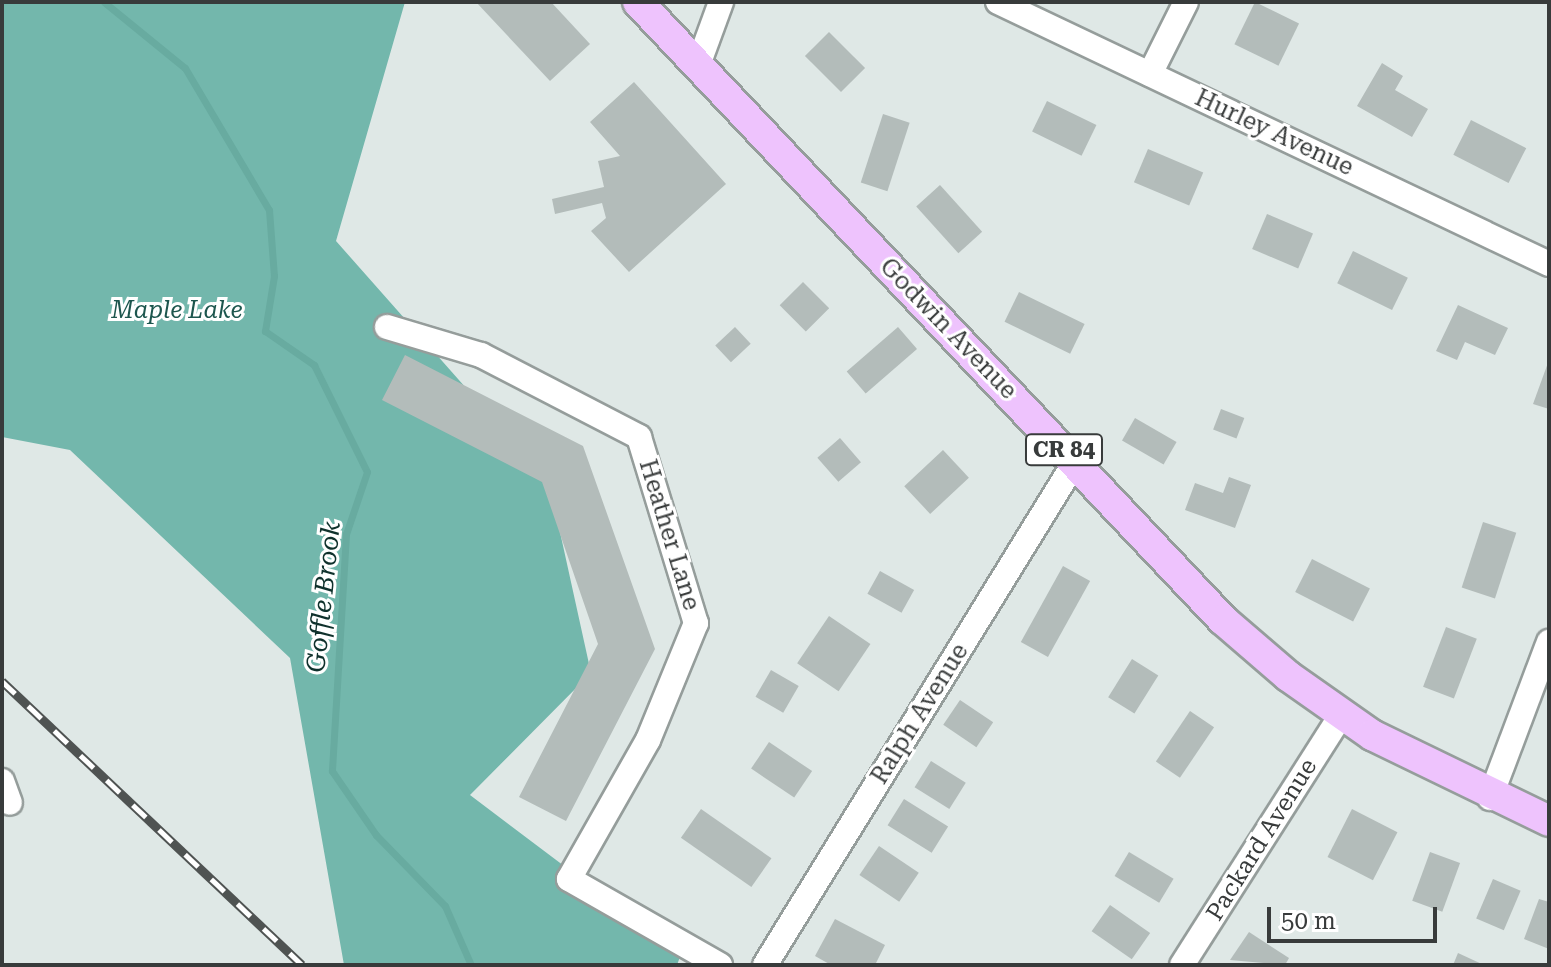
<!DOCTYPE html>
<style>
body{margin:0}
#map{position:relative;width:1551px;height:967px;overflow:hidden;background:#dfe8e6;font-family:"Roboto Serif",serif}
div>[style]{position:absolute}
.forest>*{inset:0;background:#73b7ac}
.stream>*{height:7px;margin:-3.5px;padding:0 3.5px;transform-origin:3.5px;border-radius:3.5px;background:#68aba0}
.building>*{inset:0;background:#b3bcba;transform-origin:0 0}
.roads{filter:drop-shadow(2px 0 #959d9b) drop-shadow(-2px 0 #959d9b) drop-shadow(0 2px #959d9b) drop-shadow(0 -2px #959d9b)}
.minor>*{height:24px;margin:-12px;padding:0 12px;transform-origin:12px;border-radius:12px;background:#fff}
.major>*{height:30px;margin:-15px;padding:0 15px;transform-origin:15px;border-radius:15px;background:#eec3fd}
.rail>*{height:9px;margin-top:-4.5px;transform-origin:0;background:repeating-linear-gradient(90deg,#fff 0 18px,#4f5352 0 36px);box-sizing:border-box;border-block:2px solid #4f5352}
span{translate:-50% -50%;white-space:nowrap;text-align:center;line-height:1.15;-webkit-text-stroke:6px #fff;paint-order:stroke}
.shield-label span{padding:2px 6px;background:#fff;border:2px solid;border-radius:6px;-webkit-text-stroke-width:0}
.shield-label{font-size:22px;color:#383b3b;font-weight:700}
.street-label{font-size:24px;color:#383b3b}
.park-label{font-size:24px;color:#1d564e;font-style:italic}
.water-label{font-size:26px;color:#0f312c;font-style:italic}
.frame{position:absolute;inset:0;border:4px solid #383b3b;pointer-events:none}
.scale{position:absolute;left:1267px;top:907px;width:170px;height:36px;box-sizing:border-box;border:4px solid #383b3b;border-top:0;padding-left:10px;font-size:24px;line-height:28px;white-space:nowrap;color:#383b3b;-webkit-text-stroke:6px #fff;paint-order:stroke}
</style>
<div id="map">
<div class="forest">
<i style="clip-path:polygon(2px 2px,405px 2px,336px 241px,549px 482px,591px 673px,470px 795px,681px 954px,677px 965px,344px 965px,290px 658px,70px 450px,2px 437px)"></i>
</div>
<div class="stream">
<i style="left:104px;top:2px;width:104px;rotate:39.2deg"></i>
<i style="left:185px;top:68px;width:165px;rotate:59.4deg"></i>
<i style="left:269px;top:210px;width:66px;rotate:85.7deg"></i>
<i style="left:274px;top:276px;width:56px;rotate:99.3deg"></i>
<i style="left:265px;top:331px;width:60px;rotate:34.8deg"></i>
<i style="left:314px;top:365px;width:119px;rotate:63.6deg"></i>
<i style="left:367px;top:472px;width:65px;rotate:108.7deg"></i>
<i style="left:346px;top:534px;width:237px;rotate:93.4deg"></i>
<i style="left:332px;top:771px;width:78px;rotate:55.5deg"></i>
<i style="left:376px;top:835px;width:99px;rotate:45.8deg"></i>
<i style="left:445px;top:906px;width:64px;rotate:66.2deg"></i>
</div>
<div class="building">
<i style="clip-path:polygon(476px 2px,551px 2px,590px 44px,550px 81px)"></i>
<i style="left:1255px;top:2px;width:49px;height:47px;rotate:26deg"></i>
<i style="left:829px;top:32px;width:51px;height:34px;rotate:45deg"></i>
<i style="clip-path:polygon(1382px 63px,1403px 76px,1395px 90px,1428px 109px,1412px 137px,1357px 106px)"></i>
<i style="clip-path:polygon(634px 82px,726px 184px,629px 272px,591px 231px,606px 218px,602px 203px,555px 214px,552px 199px,604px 187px,598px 161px,620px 156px,590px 122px)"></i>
<i style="left:1047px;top:101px;width:55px;height:34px;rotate:26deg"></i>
<i style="left:883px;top:114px;width:28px;height:72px;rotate:18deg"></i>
<i style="left:1471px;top:120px;width:62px;height:39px;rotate:27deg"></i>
<i style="left:1148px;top:149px;width:60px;height:36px;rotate:23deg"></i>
<i style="left:940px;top:185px;width:63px;height:32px;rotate:48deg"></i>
<i style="left:1267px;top:214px;width:50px;height:38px;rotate:23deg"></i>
<i style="left:1353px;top:251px;width:61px;height:36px;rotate:26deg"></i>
<i style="left:803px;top:282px;width:37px;height:33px;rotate:45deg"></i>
<i style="left:1019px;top:292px;width:73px;height:33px;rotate:26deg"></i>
<i style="clip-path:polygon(1458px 305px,1508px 328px,1495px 355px,1465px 342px,1457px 360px,1436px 351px)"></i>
<i style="left:735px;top:327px;width:23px;height:27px;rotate:47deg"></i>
<i style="left:898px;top:327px;width:29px;height:68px;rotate:49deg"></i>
<i style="clip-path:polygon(405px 355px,583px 446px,655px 649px,566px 821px,519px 797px,598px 644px,542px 482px,382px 400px)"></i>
<i style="clip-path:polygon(1549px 360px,1549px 409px,1533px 404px)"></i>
<i style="left:1221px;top:409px;width:25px;height:22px;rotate:21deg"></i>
<i style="left:1135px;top:418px;width:48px;height:26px;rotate:30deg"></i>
<i style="left:840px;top:438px;width:32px;height:30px;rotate:49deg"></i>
<i style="left:943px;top:450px;width:38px;height:53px;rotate:47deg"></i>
<i style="clip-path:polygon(1229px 477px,1251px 485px,1235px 528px,1185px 510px,1195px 483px,1223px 493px)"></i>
<i style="left:1483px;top:522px;width:35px;height:69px;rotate:18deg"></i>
<i style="left:1312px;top:559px;width:65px;height:37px;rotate:27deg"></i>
<i style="left:1063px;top:566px;width:31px;height:87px;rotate:29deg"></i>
<i style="left:880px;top:571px;width:39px;height:26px;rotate:29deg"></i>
<i style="left:829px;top:616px;width:50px;height:57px;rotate:34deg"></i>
<i style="left:1446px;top:627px;width:33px;height:64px;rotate:21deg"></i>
<i style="left:1132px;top:659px;width:31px;height:45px;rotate:32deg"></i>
<i style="left:771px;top:670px;width:32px;height:31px;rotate:30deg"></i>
<i style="left:960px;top:700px;width:40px;height:30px;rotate:34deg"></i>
<i style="left:1190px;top:711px;width:29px;height:61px;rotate:34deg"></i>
<i style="left:769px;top:742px;width:52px;height:32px;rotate:34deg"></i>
<i style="left:931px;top:761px;width:41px;height:31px;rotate:32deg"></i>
<i style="left:904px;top:799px;width:52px;height:31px;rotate:32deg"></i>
<i style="left:701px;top:809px;width:86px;height:35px;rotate:35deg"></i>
<i style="left:1352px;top:809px;width:51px;height:54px;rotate:27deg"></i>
<i style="left:879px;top:846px;width:48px;height:35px;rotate:34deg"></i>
<i style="left:1129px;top:852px;width:52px;height:28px;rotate:31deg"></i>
<i style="left:1430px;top:852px;width:32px;height:52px;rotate:20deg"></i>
<i style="left:1493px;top:879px;width:30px;height:43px;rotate:23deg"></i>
<i style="clip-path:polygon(1539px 899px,1549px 902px,1549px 949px,1524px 939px)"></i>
<i style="left:1110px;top:905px;width:49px;height:32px;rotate:35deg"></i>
<i style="clip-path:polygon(835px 919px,885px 945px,875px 965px,831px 965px,815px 956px)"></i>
<i style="clip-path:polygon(1249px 932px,1289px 958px,1285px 965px,1230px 960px)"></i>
<i style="clip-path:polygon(1458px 953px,1484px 965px,1453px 965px)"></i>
</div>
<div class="roads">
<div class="minor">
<i style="left:998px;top:2px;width:610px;rotate:25.43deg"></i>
<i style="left:698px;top:65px;width:67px;rotate:-69.9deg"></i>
<i style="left:1150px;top:74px;width:80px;rotate:-63.4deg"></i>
<i style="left:387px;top:327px;width:98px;rotate:16.6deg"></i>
<i style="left:481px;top:355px;width:178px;rotate:27.4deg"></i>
<i style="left:639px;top:437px;width:195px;rotate:73deg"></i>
<i style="left:696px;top:623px;width:126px;rotate:112.3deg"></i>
<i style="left:648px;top:740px;width:160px;rotate:119.6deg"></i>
<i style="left:569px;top:879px;width:174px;rotate:29.7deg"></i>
<i style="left:2px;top:781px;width:23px;rotate:70deg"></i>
<i style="left:1490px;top:798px;width:167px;rotate:-69.3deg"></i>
<i style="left:765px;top:965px;width:591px;rotate:-58.35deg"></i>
<i style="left:1182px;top:965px;width:296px;rotate:-57.5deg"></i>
</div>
<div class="major">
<i style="left:638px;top:2px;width:851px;rotate:46.57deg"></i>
<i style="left:1223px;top:620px;width:86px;rotate:40.7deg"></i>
<i style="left:1288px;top:676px;width:103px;rotate:35.1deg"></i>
<i style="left:1372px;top:735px;width:197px;rotate:25.9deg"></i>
</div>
</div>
<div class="rail">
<i style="left:2px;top:681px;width:413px;rotate:43.4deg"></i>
</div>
<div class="shield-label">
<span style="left:1064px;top:450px">CR 84</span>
</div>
<div class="street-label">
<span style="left:1274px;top:133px;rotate:25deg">Hurley Avenue</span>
<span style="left:948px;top:329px;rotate:46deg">Godwin Avenue</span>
<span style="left:669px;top:535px;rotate:73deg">Heather Lane</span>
<span style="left:920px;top:714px;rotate:-58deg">Ralph Avenue</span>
<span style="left:1262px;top:840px;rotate:-58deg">Packard Avenue</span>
</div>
<div class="park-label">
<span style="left:177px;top:311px">Maple Lake</span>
</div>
<div class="water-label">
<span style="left:324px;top:597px;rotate:-84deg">Goffle Brook</span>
</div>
<div class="frame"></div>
<div class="scale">50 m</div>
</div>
